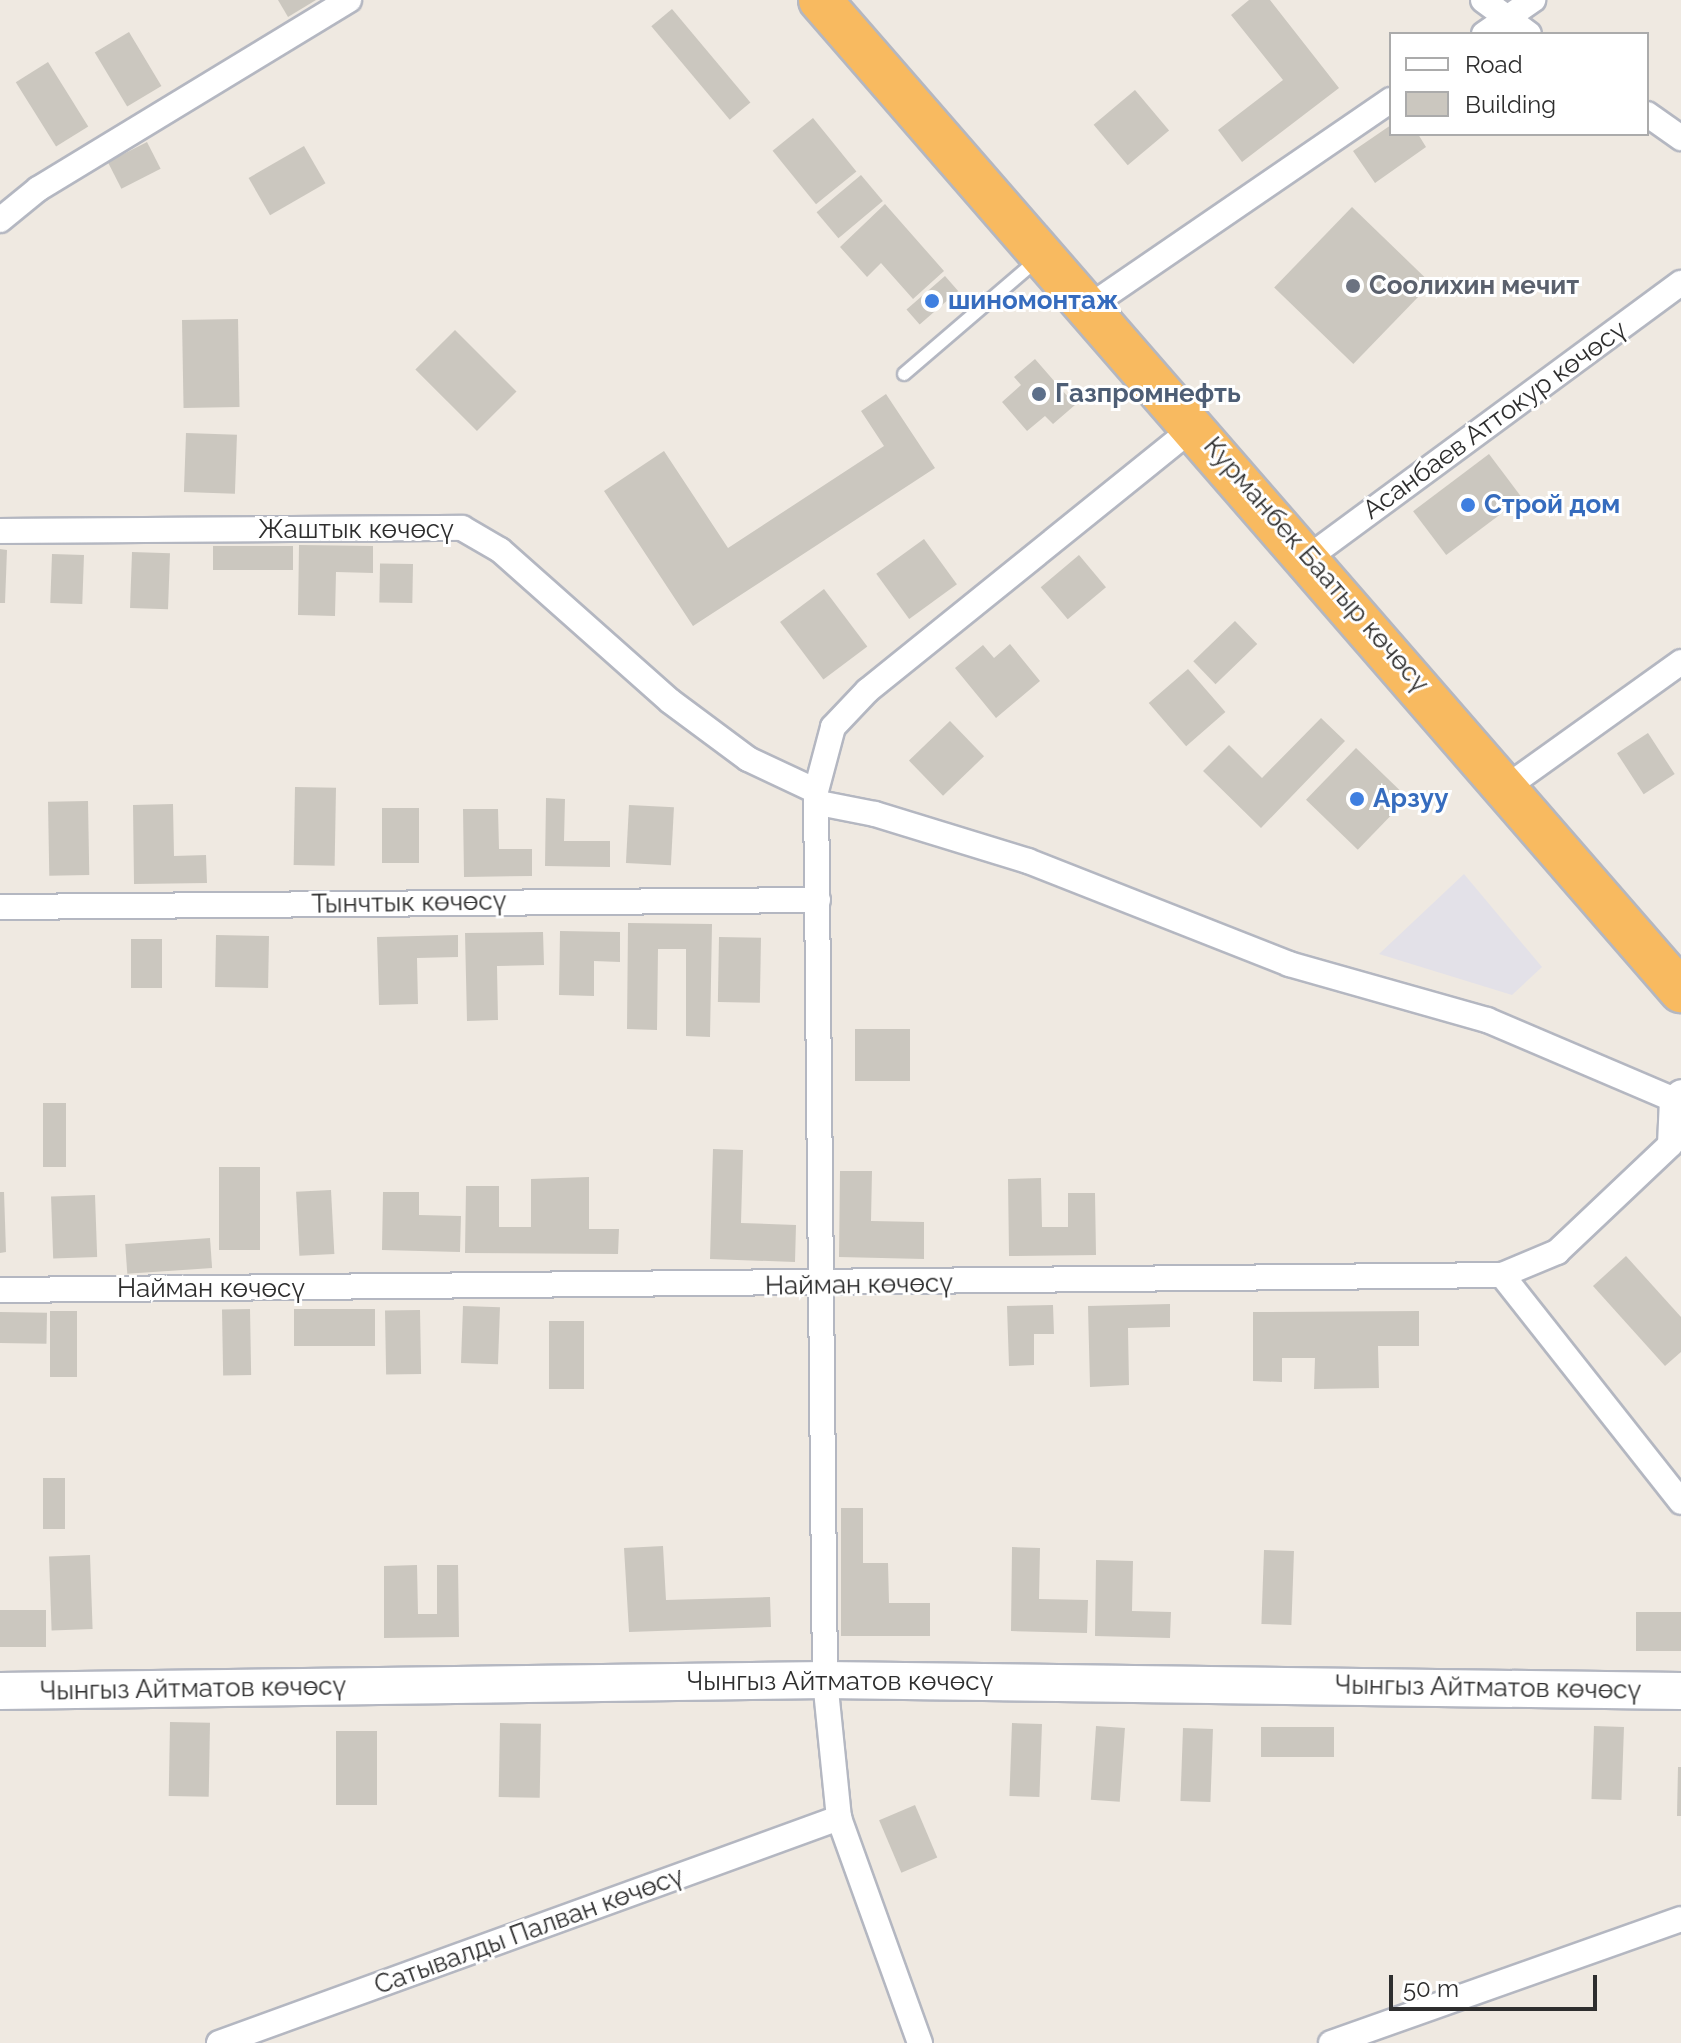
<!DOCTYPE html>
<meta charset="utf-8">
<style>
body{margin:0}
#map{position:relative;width:1681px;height:2043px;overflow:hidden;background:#efe9e1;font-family:Raleway,sans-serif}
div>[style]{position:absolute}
.industrial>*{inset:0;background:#e3e1e8}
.building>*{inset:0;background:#cbc7bf;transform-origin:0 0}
.roads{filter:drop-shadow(2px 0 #b4b7c1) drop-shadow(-2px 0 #b4b7c1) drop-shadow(0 2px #b4b7c1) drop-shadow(0 -2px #b4b7c1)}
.service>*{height:12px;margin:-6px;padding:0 6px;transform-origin:6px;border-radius:6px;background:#fff}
.minor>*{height:24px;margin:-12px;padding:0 12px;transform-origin:12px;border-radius:12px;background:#fff}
.secondary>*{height:36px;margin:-18px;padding:0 18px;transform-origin:18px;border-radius:18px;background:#fff}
.trunk>*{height:42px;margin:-21px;padding:0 21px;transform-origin:21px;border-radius:21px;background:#f8ba60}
.dots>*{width:22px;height:22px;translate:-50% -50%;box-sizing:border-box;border:4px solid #fff;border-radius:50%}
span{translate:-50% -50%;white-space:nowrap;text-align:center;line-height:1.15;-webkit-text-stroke:6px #fff;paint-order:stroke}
.worship-label{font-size:26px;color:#5b616d;font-weight:700}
.left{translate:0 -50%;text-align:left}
.shop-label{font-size:26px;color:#366cbe;font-weight:700}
.service-label{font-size:26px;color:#4e5e75;font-weight:700}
.street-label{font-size:26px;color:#2e2e2e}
.legend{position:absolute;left:1389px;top:32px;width:260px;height:104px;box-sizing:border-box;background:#fff;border:2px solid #ababab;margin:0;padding:10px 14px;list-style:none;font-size:24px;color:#2e2e2e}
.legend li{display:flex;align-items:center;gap:16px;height:40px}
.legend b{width:40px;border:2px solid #ababab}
.scale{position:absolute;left:1389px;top:1975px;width:208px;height:36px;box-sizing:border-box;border:4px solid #2e2e2e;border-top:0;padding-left:10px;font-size:24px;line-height:28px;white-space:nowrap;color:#2e2e2e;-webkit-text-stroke:6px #fff;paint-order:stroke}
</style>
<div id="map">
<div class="industrial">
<i style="clip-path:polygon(1464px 874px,1542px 967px,1512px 995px,1379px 954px)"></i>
</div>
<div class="building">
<i style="clip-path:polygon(278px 0,316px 0,288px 17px)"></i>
<i style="clip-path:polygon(1249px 0,1270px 0,1339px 88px,1242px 162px,1218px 130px,1283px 80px,1231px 15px)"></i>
<i style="left:672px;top:9px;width:122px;height:27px;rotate:50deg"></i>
<i style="left:129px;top:32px;width:63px;height:40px;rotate:59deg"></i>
<i style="left:48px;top:62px;width:76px;height:38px;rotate:58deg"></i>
<i style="left:1135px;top:90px;width:53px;height:54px;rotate:50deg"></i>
<i style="left:813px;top:118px;width:69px;height:52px;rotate:51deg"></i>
<i style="clip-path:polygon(1391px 125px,1391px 134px,1418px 134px,1426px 147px,1375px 183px,1353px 151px)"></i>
<i style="left:147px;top:142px;width:30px;height:44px;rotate:63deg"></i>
<i style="left:304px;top:146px;width:43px;height:64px;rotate:60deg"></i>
<i style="left:861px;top:175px;width:34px;height:58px;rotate:50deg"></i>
<i style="clip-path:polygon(885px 204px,944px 271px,913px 299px,881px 263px,867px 277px,840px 247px)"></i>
<i style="left:1352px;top:207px;width:110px;height:112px;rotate:44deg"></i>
<i style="left:945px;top:276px;width:20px;height:51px;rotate:49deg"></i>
<i style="left:238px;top:319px;width:88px;height:56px;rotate:89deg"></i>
<i style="left:455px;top:330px;width:87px;height:56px;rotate:45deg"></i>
<i style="clip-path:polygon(1035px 359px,1075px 405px,1053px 424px,1045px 416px,1027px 431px,1002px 402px,1021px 385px,1014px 377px)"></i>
<i style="clip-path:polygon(886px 394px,935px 468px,693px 626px,604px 491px,664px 451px,728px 548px,884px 446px,861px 411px)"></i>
<i style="left:186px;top:433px;width:51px;height:59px;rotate:2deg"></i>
<i style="left:1489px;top:454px;width:55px;height:95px;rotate:53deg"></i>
<i style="left:924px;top:539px;width:56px;height:59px;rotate:54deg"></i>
<i style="clip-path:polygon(299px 545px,373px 546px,373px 573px,336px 572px,335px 616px,298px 615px)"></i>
<i style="left:213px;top:546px;width:80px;height:24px"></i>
<i style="clip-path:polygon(0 549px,7px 550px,5px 603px,0 603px)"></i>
<i style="left:132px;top:552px;width:38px;height:56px;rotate:2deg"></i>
<i style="left:52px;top:554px;width:32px;height:49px;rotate:2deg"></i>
<i style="left:1079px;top:555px;width:42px;height:50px;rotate:50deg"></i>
<i style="left:413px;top:564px;width:39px;height:33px;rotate:91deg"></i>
<i style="left:824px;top:589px;width:72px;height:55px;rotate:53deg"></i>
<i style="left:1235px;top:621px;width:32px;height:58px;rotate:46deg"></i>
<i style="clip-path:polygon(1010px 644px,1040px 681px,996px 718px,955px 668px,983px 645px,994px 658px)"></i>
<i style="left:1188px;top:669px;width:57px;height:52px;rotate:49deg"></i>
<i style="clip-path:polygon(1321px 718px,1345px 741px,1261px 828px,1203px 771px,1229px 745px,1262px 778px)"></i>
<i style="left:950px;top:721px;width:49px;height:57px;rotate:46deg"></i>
<i style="left:1648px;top:733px;width:49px;height:37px;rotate:57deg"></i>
<i style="left:1356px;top:748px;width:72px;height:72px;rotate:44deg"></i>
<i style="left:295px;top:787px;width:41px;height:78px;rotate:1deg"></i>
<i style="clip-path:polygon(546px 798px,565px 799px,564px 841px,610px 841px,610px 867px,545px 866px)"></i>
<i style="left:88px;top:801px;width:74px;height:40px;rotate:89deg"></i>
<i style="clip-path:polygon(173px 804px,174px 856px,206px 855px,207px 883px,134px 884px,133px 805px)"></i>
<i style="left:629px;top:805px;width:45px;height:58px;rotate:3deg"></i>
<i style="left:382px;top:808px;width:37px;height:55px"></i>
<i style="clip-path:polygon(463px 809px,498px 809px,499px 849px,532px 849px,532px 876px,464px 877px)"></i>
<i style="clip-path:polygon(628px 923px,712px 924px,710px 1037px,686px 1036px,686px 949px,658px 949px,657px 1030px,627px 1029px)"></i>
<i style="clip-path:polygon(560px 931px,620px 932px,620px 962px,594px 961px,594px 996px,559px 995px)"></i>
<i style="clip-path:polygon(543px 932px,544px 965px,497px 966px,498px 1020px,467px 1021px,465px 933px)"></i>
<i style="left:216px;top:935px;width:53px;height:52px;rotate:1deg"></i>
<i style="clip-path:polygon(458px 935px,458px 957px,417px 958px,418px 1004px,379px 1005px,377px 937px)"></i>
<i style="left:719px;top:937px;width:42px;height:65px;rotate:1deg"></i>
<i style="left:131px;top:939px;width:31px;height:49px"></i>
<i style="left:855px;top:1029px;width:55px;height:52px"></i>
<i style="left:43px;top:1103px;width:23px;height:64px"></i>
<i style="clip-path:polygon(713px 1149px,743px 1150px,741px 1223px,796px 1225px,795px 1262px,710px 1259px)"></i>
<i style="left:219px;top:1167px;width:41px;height:83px"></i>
<i style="clip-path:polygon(840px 1171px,872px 1171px,871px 1221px,924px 1222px,924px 1259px,839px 1257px)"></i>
<i style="clip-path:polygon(589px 1177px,589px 1229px,619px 1229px,618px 1254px,465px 1253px,466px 1186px,499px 1186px,499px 1227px,531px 1227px,531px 1179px)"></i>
<i style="clip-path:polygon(1041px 1178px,1042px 1227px,1068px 1227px,1068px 1193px,1095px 1193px,1096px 1255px,1009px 1256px,1008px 1179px)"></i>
<i style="left:331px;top:1190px;width:64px;height:35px;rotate:87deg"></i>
<i style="clip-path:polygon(0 1192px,4px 1192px,6px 1252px,0 1253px)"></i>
<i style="clip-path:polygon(383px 1192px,419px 1192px,419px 1215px,461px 1216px,460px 1252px,382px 1250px)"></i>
<i style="left:95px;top:1195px;width:62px;height:44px;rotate:88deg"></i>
<i style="left:210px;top:1238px;width:30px;height:85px;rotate:86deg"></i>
<i style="clip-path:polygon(1626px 1256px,1681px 1317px,1681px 1352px,1665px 1366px,1593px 1286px)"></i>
<i style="clip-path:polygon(1170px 1304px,1170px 1327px,1128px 1328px,1129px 1385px,1090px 1387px,1088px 1306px)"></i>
<i style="clip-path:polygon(1053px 1305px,1054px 1334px,1034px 1334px,1034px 1365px,1009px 1366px,1007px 1306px)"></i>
<i style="left:463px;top:1306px;width:37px;height:57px;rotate:2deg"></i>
<i style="left:250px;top:1309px;width:66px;height:28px;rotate:89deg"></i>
<i style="left:375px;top:1309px;width:37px;height:81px;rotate:90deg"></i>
<i style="left:420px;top:1310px;width:64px;height:35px;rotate:89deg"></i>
<i style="left:50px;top:1311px;width:27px;height:66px"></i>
<i style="clip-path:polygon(1419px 1311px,1419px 1346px,1378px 1346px,1379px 1388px,1314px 1389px,1315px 1358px,1282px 1358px,1282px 1382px,1253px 1381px,1253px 1312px)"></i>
<i style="left:0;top:1312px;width:47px;height:31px;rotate:1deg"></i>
<i style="left:549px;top:1321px;width:35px;height:68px"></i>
<i style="left:43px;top:1478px;width:22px;height:51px"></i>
<i style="clip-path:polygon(841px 1508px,863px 1508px,863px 1563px,888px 1563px,889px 1603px,930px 1603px,930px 1636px,841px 1636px)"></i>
<i style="clip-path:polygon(663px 1546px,666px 1600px,770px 1597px,771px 1627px,629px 1632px,624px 1548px)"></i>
<i style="clip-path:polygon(1012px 1547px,1040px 1548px,1039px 1599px,1088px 1600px,1087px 1633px,1011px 1631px)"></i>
<i style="left:1264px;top:1550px;width:30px;height:74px;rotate:2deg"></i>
<i style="left:90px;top:1555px;width:74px;height:41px;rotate:88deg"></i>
<i style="clip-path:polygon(1096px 1560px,1133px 1561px,1132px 1611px,1171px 1612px,1170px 1638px,1095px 1636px)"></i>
<i style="clip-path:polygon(417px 1565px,418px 1614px,437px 1614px,437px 1565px,458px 1565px,459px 1637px,384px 1638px,384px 1566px)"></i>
<i style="left:0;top:1610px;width:46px;height:37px"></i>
<i style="left:1636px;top:1612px;width:45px;height:39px"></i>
<i style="left:170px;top:1722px;width:40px;height:74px;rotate:1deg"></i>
<i style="left:500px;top:1723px;width:41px;height:74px;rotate:1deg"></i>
<i style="left:1012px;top:1723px;width:30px;height:73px;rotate:2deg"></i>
<i style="left:1096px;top:1726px;width:29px;height:74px;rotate:4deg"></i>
<i style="left:1594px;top:1726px;width:30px;height:73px;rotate:2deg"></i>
<i style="left:1261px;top:1727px;width:73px;height:30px"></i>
<i style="left:1183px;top:1728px;width:30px;height:73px;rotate:2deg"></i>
<i style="left:336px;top:1731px;width:41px;height:74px"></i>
<i style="clip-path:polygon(1678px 1767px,1681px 1767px,1681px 1816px,1677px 1816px)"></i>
<i style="left:915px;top:1805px;width:57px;height:39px;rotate:67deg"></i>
</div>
<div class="roads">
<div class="service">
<i style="left:904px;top:374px;width:177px;rotate:-40.6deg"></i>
</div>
<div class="minor">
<i style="left:1483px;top:0;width:57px;rotate:36.5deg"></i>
<i style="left:1484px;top:34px;width:60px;rotate:-34.8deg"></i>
<i style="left:1647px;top:114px;width:42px;rotate:35.2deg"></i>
<i style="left:0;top:220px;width:49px;rotate:-39.2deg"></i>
<i style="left:38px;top:189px;width:364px;rotate:-31.3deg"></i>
<i style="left:1090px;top:306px;width:365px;rotate:-34.4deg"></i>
<i style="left:0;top:531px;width:462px;rotate:-0.4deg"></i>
<i style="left:462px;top:528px;width:44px;rotate:30.1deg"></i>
<i style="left:500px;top:550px;width:227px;rotate:41.6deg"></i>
<i style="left:670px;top:701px;width:97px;rotate:36.6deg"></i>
<i style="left:748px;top:759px;width:75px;rotate:25.2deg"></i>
<i style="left:1309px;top:557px;width:462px;rotate:-36.4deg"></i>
<i style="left:1508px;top:786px;width:213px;rotate:-35.6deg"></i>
<i style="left:819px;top:803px;width:57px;rotate:11.1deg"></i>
<i style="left:875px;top:814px;width:160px;rotate:17.1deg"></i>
<i style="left:1028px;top:861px;width:281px;rotate:21.5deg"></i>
<i style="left:1289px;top:964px;width:206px;rotate:15.8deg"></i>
<i style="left:1487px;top:1020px;width:201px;rotate:23.1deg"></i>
<i style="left:0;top:907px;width:818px;rotate:-0.49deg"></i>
<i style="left:1502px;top:1275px;width:289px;rotate:51.7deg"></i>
<i style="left:0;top:1290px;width:1502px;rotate:-0.57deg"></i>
<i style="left:1502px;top:1275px;width:60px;rotate:-22.7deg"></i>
<i style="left:1557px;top:1252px;width:156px;rotate:-43.4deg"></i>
<i style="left:1670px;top:1145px;width:46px;rotate:-87.5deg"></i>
<i style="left:1672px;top:1099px;width:11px;rotate:-38deg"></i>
<i style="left:219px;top:2043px;width:660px;rotate:-19.95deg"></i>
<i style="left:920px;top:2043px;width:239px;rotate:-109.8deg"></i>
<i style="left:839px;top:1818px;width:139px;rotate:-95.8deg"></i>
<i style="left:825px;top:1680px;width:889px;rotate:-90.58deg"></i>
<i style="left:816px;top:791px;width:66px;rotate:-75.1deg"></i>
<i style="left:833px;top:727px;width:50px;rotate:-46.6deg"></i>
<i style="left:867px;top:691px;width:422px;rotate:-38.9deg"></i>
<i style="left:1331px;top:2043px;width:371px;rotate:-19.5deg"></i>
</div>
<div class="secondary">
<i style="left:0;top:1691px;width:825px;rotate:-0.76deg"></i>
<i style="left:825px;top:1680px;width:856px;rotate:0.74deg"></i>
</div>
<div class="trunk">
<i style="left:820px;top:0;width:1313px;rotate:49.02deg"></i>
</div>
</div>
<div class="dots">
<i style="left:1353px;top:286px;background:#6b7280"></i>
<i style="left:932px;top:301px;background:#3f7fe0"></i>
<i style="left:1039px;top:394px;background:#5c6f8a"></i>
<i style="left:1468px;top:505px;background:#3f7fe0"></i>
<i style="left:1357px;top:799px;background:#3f7fe0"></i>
</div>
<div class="worship-label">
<span class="left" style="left:1369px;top:286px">Соолихин мечит</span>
</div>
<div class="shop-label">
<span class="left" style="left:948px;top:301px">шиномонтаж</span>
<span class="left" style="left:1484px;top:505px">Строй дом</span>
<span class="left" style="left:1373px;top:799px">Арзуу</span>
</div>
<div class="service-label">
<span class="left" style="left:1055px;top:394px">Газпромнефть</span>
</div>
<div class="street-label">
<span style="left:1495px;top:420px;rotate:-36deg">Асанбаев Аттокур көчөсү</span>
<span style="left:356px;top:530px">Жаштык көчөсү</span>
<span style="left:1316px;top:565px;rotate:49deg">Курманбек Баатыр көчөсү</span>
<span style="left:409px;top:903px;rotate:-1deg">Тынчтык көчөсү</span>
<span style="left:859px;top:1285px;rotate:-1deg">Найман көчөсү</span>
<span style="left:211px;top:1289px">Найман көчөсү</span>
<span style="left:840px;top:1682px">Чынгыз Айтматов көчөсү</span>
<span style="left:1488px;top:1688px;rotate:1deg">Чынгыз Айтматов көчөсү</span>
<span style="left:193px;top:1689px;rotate:-1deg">Чынгыз Айтматов көчөсү</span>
<span style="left:529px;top:1931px;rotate:-20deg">Сатывалды Палван көчөсү</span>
</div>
<ul class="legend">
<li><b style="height:10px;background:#fff"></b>Road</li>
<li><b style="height:22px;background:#cbc7bf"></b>Building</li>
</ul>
<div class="scale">50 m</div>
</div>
